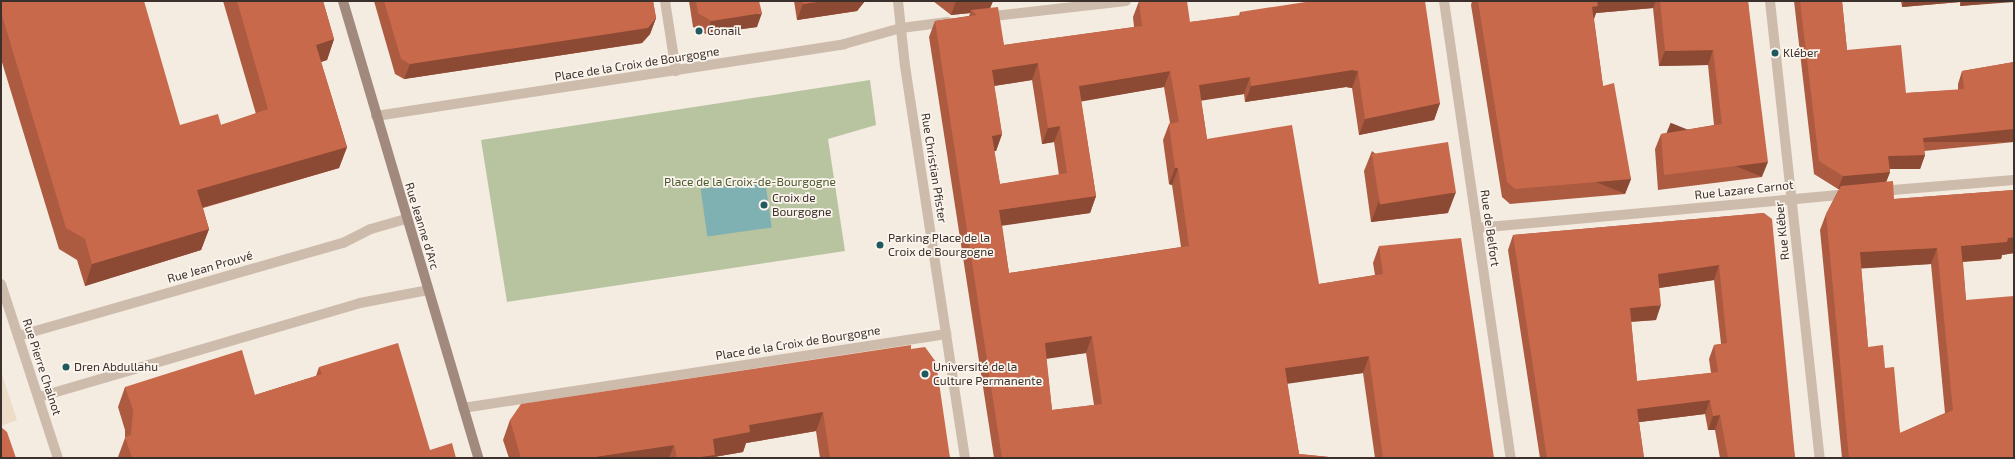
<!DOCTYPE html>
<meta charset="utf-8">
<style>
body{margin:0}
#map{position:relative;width:2015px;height:459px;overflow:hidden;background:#f4ebe1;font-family:"Exo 2",sans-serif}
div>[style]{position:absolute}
.green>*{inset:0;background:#b8c4a0}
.plaza>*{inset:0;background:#ecdcc8}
.water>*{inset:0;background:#7fb0b2;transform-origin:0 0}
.minor>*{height:10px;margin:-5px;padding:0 5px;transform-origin:5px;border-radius:5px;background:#cdbbac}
.secondary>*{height:10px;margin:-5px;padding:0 5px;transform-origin:5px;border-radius:5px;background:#a18a7d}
.wall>*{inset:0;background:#ac5a40}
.shaded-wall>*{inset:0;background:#8c4a34;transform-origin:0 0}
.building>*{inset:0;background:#c8694b;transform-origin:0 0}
.dots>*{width:11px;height:11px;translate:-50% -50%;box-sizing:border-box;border:2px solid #fbf5ee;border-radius:50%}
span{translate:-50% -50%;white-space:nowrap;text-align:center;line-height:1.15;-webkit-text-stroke:3.5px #fbf5ee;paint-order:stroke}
.poi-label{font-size:12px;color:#3b302b}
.left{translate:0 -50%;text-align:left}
.street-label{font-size:12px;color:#3b302b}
.park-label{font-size:12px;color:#4a5a2e}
.frame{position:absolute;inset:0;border:2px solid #3b302b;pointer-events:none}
</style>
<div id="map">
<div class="green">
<i style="clip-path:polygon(870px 80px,876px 125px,828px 139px,845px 251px,507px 302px,481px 140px)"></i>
</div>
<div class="plaza">
<i style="clip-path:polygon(1px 372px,17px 420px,1px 426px)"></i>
</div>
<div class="water">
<i style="left:765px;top:180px;width:48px;height:65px;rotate:82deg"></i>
</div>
<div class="minor">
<i style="left:665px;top:1px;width:71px;rotate:81.1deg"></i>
<i style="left:898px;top:1px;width:65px;rotate:83.9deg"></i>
<i style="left:905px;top:66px;width:397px;rotate:81.3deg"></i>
<i style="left:1444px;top:1px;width:462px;rotate:81.7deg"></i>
<i style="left:1770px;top:1px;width:460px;rotate:83.8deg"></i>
<i style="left:985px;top:17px;width:142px;rotate:-6.5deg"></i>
<i style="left:376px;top:116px;width:474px;rotate:-8.7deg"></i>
<i style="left:844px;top:44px;width:59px;rotate:-15.7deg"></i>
<i style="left:901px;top:28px;width:47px;rotate:-7.3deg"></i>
<i style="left:1881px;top:191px;width:133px;rotate:-4.7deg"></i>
<i style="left:1477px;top:228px;width:374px;rotate:-5.2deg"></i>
<i style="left:1px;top:284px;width:183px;rotate:71.9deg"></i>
<i style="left:18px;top:336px;width:338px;rotate:-16deg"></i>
<i style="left:343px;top:243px;width:31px;rotate:-27deg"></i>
<i style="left:371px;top:229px;width:37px;rotate:-16deg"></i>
<i style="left:39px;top:397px;width:334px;rotate:-16.3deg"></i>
<i style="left:360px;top:303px;width:69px;rotate:-10.8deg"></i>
<i style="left:463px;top:408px;width:489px;rotate:-8.7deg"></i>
</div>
<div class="secondary">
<i style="left:343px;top:1px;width:477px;rotate:73.5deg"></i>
</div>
<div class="wall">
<i style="clip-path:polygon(1px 1px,180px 125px,221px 125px,256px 114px,223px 1px,323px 1px,334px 39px,327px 60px,321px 62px,347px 147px,339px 168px,203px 208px,209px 229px,201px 250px,85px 286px,77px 260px,59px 249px,1px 59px)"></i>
<i style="clip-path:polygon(374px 1px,653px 1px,656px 18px,650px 34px,642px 43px,404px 79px,395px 74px)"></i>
<i style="clip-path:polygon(689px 1px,759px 1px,757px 27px,706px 34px,693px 27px)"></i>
<i style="clip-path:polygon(794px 1px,865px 1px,857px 11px,797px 20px)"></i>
<i style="clip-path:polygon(evenodd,933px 1px,993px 1px,990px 8px,1004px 45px,1134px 27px,1133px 17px,1139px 1px,1190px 22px,1239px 16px,1240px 12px,1440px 103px,1434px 120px,1359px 135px,1352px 88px,1346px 87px,1245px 102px,1244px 94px,1201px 100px,1207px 139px,1319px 284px,1375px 275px,1373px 263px,1379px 246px,1494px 458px,1375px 458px,1363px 373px,1287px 383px,1299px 454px,1339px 458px,994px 458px,929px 37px,935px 21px,969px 16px,970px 13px,951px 15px,933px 1px,1032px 80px,1042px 144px,1054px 142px,1059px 175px,1000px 184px,994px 151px,996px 151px,1002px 134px,994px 86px,1032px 80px,933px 1px,1164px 87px,1170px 123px,1169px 124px,1163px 140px,1169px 184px,1172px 185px,1181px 247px,1009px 273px,1002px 225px,1090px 213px,1096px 196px,1081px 101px,1164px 87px,933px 1px,1086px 353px,1094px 405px,1052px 410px,1046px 358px,1086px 353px)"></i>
<i style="clip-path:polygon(1472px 1px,1748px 1px,1762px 177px,1658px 190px,1655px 149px,1661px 134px,1714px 125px,1708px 65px,1659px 66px,1653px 8px,1596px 13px,1594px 19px,1603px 86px,1631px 179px,1625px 194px,1510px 204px,1502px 197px,1471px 5px)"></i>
<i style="clip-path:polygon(evenodd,1794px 1px,1842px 1px,1847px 50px,1906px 93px,1958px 90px,1958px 84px,1962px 71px,2014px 62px,2014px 142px,1924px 151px,1925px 155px,1920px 169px,1890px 169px,1890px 172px,1886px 182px,1894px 199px,2014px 190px,2014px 253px,2002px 255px,2001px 259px,1963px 262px,1966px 300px,2014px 458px,1842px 458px,1820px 230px,1826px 214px,1839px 189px,1838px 189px,1814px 174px,1794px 1px,1931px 264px,1945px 413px,1900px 433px,1885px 368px,1868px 347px,1861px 268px,1931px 264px)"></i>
<i style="clip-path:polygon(1901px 1px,2014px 1px,1960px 6px,1960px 2px,1902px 7px)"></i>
<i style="clip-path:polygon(1372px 151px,1448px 213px,1371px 222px,1364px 171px)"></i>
<i style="clip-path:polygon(evenodd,1764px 213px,1795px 458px,1720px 458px,1715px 430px,1708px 430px,1705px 414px,1639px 422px,1644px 458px,1540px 458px,1508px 250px,1513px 235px,1764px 213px,1714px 280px,1721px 344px,1714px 345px,1709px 359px,1711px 373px,1637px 381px,1631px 322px,1656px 320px,1659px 288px,1714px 280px)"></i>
<i style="clip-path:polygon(911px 349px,950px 458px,820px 458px,816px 431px,746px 443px,743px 452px,714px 457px,714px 458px,509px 458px,503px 440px,510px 420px)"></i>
<i style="clip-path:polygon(319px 367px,430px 450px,456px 458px,118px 458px,118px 457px,125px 438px,125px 430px,118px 407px,125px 387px,255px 395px,316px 376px)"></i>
</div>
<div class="shaded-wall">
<i style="clip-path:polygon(824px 1px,865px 1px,857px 11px,797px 20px,803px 4px)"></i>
<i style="clip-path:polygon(956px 1px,993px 1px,989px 11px,971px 10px,970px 13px,951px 15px)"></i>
<i style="clip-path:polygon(1596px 1px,1656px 1px,1653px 8px,1596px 13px,1593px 21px,1592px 7px)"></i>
<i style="clip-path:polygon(1904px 1px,1960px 1px,1960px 2px,1902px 7px)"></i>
<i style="clip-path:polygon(1962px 1px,2014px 1px,2014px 2px,1960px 6px)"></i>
<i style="clip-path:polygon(762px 13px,757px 27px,706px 34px,711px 21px)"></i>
<i style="clip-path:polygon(656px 18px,650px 34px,642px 43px,404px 79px,410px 64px)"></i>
<i style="clip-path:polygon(334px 39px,327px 60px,309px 66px,316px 45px)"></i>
<i style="clip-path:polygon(1713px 50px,1708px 65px,1659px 66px,1665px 51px)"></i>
<i style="clip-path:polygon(1038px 63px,1032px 80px,986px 87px,992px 70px)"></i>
<i style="clip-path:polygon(1352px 70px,1358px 71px,1352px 88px,1346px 87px,1245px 102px,1251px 86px)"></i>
<i style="clip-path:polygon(1170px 71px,1164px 87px,1073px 103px,1079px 86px)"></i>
<i style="clip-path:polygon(1250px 77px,1244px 94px,1193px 102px,1199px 85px)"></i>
<i style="clip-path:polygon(1440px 103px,1434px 120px,1359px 135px,1365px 119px)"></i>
<i style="clip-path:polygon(1060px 126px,1054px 142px,1042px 144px,1048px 128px)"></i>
<i style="left:2014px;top:129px;width:13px;height:91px;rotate:90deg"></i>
<i style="clip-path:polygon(1002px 134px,996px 151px,986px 152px,992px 136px)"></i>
<i style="clip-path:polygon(347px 147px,339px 168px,190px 211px,197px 190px)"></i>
<i style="clip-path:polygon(1925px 155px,1920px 169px,1883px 169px,1888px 156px)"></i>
<i style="left:1768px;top:162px;width:16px;height:105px;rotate:112deg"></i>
<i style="clip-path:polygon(1175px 168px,1178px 168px,1172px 185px,1169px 184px)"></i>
<i style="clip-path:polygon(1890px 172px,1885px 185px,1838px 189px,1843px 176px)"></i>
<i style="left:1631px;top:179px;width:16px;height:116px;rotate:112deg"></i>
<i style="clip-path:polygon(1456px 192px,1448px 213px,1371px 222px,1379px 201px)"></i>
<i style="clip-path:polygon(1096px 196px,1090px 213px,993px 227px,999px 210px)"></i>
<i style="clip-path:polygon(209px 229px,201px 250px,85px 286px,92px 264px)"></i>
<i style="clip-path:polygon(2014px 237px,2014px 253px,2002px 255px,2001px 259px,1955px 262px,1961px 246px)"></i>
<i style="clip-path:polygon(1937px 248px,1931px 264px,1854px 269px,1860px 252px)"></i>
<i style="clip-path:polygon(1719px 265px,1714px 280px,1652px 289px,1658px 274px)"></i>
<i style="clip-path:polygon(1661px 305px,1656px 320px,1624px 322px,1630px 308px)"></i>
<i style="clip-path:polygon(1092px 336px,1086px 353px,1039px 360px,1045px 343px)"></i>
<i style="clip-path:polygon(1369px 356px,1363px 373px,1279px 385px,1285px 368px)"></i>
<i style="clip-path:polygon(1710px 400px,1705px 414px,1632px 423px,1637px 409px)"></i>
<i style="clip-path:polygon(823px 412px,816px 431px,746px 443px,743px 452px,714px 457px,714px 458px,694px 458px,713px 439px,749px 425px)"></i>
<i style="clip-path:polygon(1720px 415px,1715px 430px,1708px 430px,1713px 416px)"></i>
<i style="clip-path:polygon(674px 445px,669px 458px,588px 458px)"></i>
</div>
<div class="building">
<i style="clip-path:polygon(1px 1px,144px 1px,180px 125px,218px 114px,221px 125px,268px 109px,237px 1px,323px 1px,334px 39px,316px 45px,347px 147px,197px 190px,209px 229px,92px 264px,85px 239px,66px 228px,1px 12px)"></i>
<i style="clip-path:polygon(384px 1px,653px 1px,656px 18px,648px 28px,410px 64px,401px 59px)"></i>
<i style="clip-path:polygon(696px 1px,759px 1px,762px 13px,711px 21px,698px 13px)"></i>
<i style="clip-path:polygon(802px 1px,824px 1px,803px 4px)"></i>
<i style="clip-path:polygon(evenodd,1139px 1px,1187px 1px,1190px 22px,1241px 15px,1240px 12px,1312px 1px,1425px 1px,1440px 103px,1365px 119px,1358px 71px,1352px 70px,1251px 86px,1250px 77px,1199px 85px,1207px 139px,1292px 125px,1319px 284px,1383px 274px,1379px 246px,1461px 238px,1494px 458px,1383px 458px,1369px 356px,1285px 368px,1299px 454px,1339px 458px,1002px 458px,935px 21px,977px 15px,971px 10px,998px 7px,1004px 45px,1142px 26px,1139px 1px,1038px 63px,1048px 128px,1060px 126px,1067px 173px,1000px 184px,992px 136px,1002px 134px,992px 70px,1038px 63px,1139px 1px,1170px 71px,1179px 122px,1169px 124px,1175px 168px,1178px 168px,1189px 246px,1009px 273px,999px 210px,1096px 196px,1079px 86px,1170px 71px,1139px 1px,1092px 336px,1102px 404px,1052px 410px,1045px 343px,1092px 336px)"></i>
<i style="clip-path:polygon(1478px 1px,1597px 1px,1598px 6px,1592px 7px,1603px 86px,1614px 83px,1631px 179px,1515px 189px,1507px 182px)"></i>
<i style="clip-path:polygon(1660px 1px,1748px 1px,1768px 162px,1664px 175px,1661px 134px,1722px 124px,1713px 50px,1665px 51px)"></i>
<i style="clip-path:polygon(1800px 1px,1842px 1px,1847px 50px,1901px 45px,1906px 93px,1964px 89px,1962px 71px,2014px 62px,2014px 129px,1923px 138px,1925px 155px,1888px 156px,1890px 172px,1843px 176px,1819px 161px)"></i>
<i style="left:1448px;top:142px;width:51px;height:77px;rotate:81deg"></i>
<i style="clip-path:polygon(evenodd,1893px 181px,1894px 199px,2014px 190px,2014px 237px,2008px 238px,2007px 242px,1961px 246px,1966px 300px,2014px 296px,2014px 458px,1849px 458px,1826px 214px,1841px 186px,1893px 181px,1937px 248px,1953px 410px,1900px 433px,1894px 367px,1885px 368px,1883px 345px,1868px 347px,1860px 252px,1937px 248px)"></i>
<i style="clip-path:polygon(evenodd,1764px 213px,1772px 219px,1795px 458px,1728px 458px,1720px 415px,1713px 416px,1710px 400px,1637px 409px,1644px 458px,1547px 458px,1513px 235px,1764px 213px,1719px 265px,1727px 343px,1714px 345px,1718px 372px,1637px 381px,1630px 308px,1661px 305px,1658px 274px,1719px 265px)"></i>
<i style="clip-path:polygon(398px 343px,430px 450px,452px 443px,456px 458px,132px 458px,125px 437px,131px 435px,133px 410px,125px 387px,242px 350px,255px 395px,322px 374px,319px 367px)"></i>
<i style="clip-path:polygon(911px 345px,911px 349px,925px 347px,936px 362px,950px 458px,830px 458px,823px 412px,749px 425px,750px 432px,713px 439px,715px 455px,694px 458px,677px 458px,674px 445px,588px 458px,521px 458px,510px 420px,521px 404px)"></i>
<i style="clip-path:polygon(1px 427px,7px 432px,16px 458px,1px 458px)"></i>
</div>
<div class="dots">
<i style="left:699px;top:31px;background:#1f5a5e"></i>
<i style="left:1775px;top:53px;background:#1f5a5e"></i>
<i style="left:764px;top:205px;background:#1f5a5e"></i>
<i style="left:880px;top:245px;background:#1f5a5e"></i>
<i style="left:66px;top:367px;background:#1f5a5e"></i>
<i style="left:925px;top:374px;background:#1f5a5e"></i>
</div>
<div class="poi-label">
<span class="left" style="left:707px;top:31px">Conail</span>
<span class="left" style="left:1783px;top:53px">Kléber</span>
<span class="left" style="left:772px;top:205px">Croix de<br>Bourgogne</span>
<span class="left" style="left:888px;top:245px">Parking Place de la<br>Croix de Bourgogne</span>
<span class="left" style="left:74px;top:367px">Dren Abdullahu</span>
<span class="left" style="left:933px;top:374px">Université de la<br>Culture Permanente</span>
</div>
<div class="street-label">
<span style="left:637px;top:64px;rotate:-9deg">Place de la Croix de Bourgogne</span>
<span style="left:934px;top:168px;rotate:81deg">Rue Christian Pfister</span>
<span style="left:1744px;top:190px;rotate:-6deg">Rue Lazare Carnot</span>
<span style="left:422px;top:226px;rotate:73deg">Rue Jeanne d'Arc</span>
<span style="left:1490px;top:228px;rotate:82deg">Rue de Belfort</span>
<span style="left:1782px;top:231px;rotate:-96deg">Rue Kléber</span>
<span style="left:210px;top:267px;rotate:-16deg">Rue Jean Prouvé</span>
<span style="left:798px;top:343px;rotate:-9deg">Place de la Croix de Bourgogne</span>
<span style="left:42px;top:367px;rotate:72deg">Rue Pierre Chalnot</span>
</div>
<div class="park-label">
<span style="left:750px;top:182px">Place de la Croix-de-Bourgogne</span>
</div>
<div class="frame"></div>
</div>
